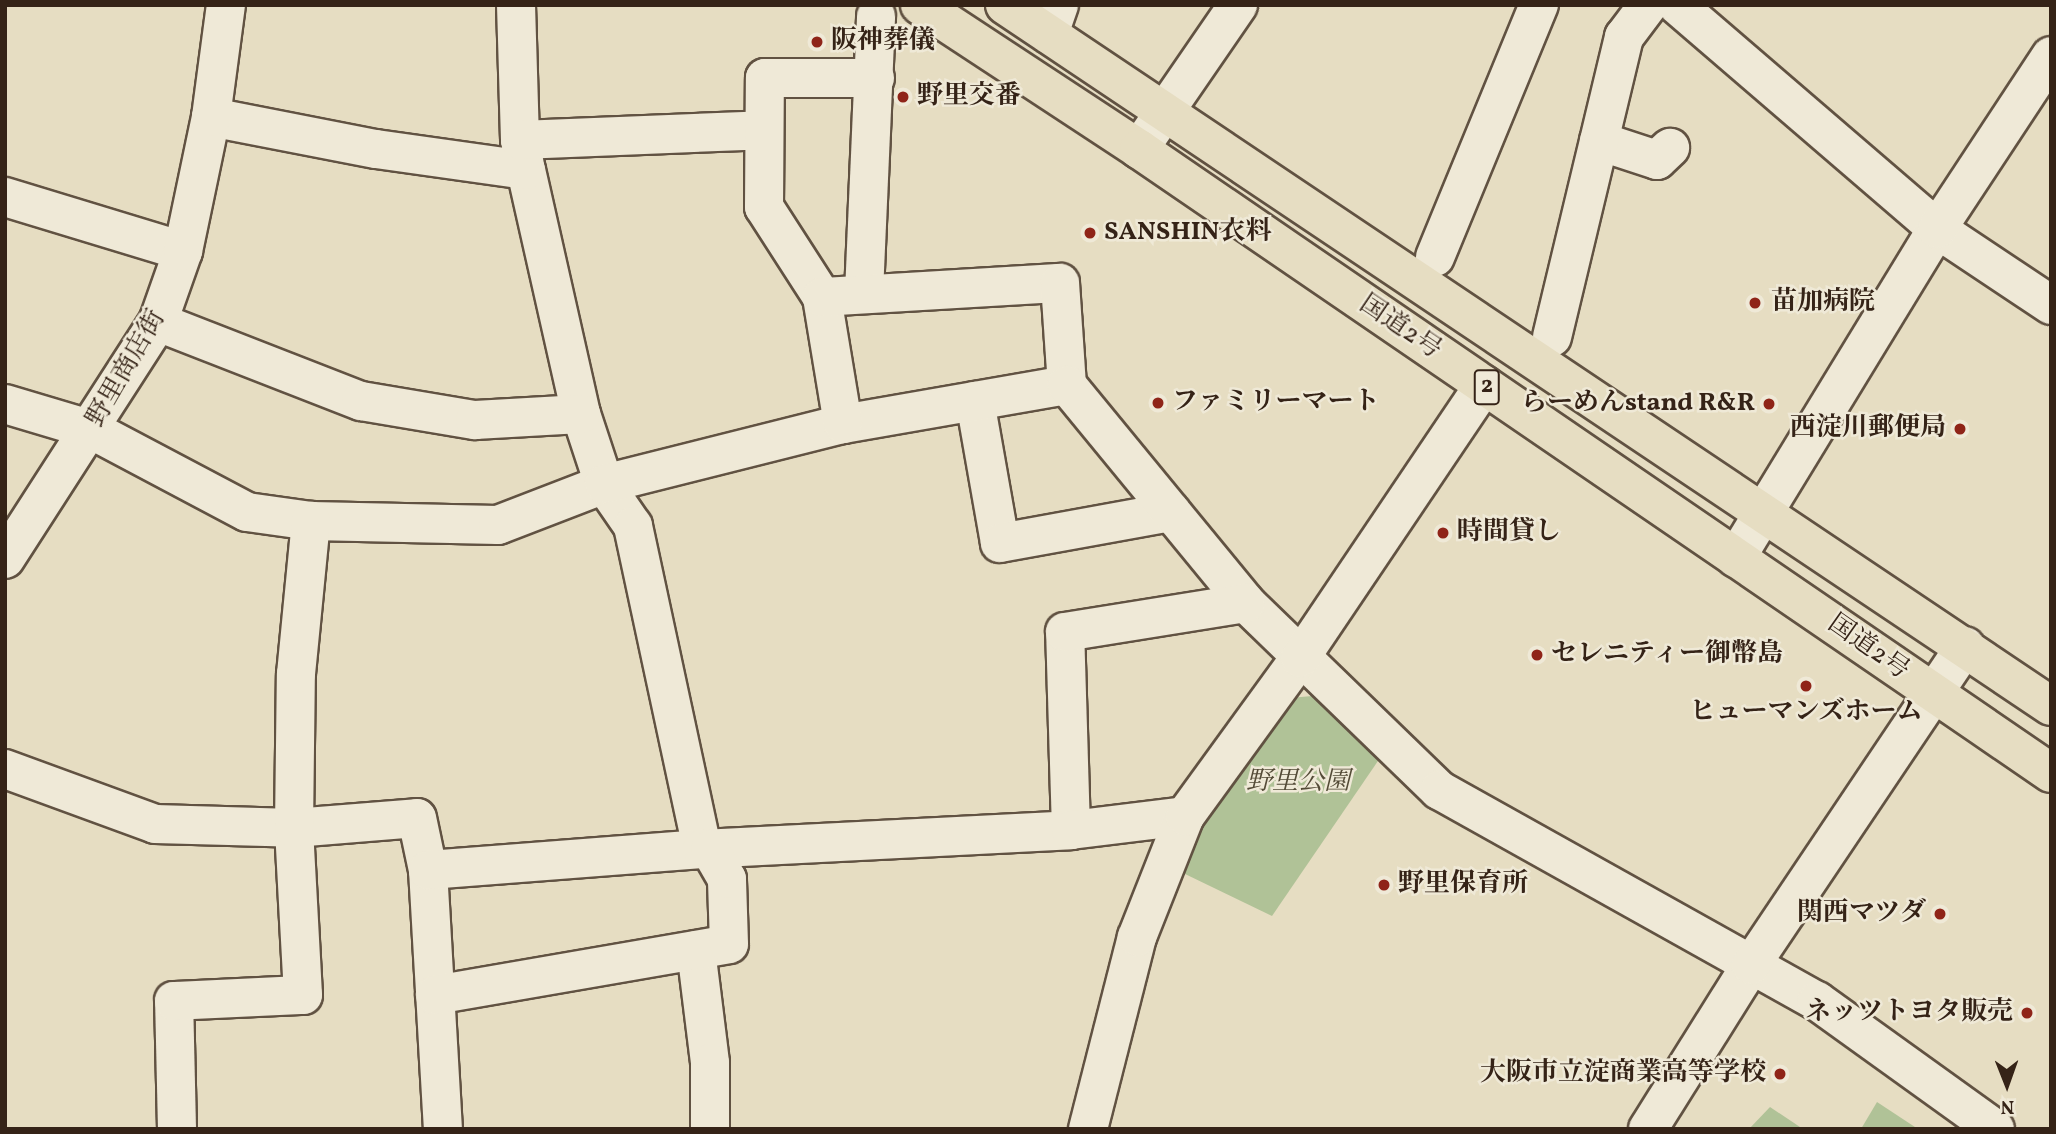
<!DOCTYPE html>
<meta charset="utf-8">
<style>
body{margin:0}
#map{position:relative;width:2056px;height:1134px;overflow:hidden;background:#e6ddc2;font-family:Vollkorn,"Noto Serif JP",serif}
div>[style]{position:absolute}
.green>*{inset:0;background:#b0c297}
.roads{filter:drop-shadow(2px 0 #615242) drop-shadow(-2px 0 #615242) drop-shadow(0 2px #615242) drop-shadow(0 -2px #615242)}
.minor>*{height:38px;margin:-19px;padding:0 19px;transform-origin:19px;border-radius:19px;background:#efe9d7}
.highway>*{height:38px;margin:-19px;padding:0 19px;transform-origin:19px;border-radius:19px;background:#e6ddc2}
.dots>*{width:19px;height:19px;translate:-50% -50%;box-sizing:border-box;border:4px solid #efe9d7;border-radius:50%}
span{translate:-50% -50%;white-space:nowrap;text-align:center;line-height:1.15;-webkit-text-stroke:5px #efe9d7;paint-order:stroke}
.shield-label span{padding:2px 5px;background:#efe9d7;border:2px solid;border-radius:5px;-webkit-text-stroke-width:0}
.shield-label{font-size:24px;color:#352317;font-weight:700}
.poi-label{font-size:26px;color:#352317;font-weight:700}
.left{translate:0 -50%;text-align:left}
.right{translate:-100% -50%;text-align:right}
.street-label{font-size:26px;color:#352317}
.park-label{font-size:26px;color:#544b37;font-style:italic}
.frame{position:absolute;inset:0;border:7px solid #352317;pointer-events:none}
.north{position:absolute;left:1972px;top:1050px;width:70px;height:70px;-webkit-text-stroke:5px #efe9d7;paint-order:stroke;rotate:179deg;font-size:19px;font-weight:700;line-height:28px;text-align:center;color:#352317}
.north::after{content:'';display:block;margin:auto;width:24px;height:32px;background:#352317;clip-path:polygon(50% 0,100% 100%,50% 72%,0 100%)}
</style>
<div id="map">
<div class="green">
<i style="clip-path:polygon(1312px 696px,1380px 758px,1272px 916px,1183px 873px,1198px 835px,1290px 698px)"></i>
<i style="clip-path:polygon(1877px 1102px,1918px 1129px,1861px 1129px)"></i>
<i style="clip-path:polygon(1770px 1107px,1800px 1127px,1801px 1129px,1749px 1129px)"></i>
</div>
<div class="roads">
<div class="minor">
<i style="left:516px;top:5px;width:135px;rotate:88.3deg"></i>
<i style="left:520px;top:140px;width:31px;rotate:79deg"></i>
<i style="left:526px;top:170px;width:250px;rotate:77.3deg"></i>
<i style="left:581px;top:414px;width:74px;rotate:71.8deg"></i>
<i style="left:604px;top:484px;width:51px;rotate:55.4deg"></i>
<i style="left:633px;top:526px;width:330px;rotate:77.9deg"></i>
<i style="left:1677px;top:5px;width:343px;rotate:40.7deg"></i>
<i style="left:1937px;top:229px;width:137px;rotate:33.7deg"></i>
<i style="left:1049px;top:34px;width:31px;rotate:-71deg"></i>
<i style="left:211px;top:117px;width:168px;rotate:11deg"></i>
<i style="left:376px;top:149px;width:151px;rotate:8deg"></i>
<i style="left:520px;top:140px;width:244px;rotate:-2.3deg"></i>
<i style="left:1599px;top:141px;width:61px;rotate:18.1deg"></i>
<i style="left:1657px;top:160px;width:18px;rotate:-43deg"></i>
<i style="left:1139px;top:149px;width:175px;rotate:-55.5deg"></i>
<i style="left:5px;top:197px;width:186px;rotate:16.9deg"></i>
<i style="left:1435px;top:257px;width:273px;rotate:-67.6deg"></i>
<i style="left:864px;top:293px;width:277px;rotate:-87.5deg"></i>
<i style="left:822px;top:297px;width:107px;rotate:-122.8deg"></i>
<i style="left:764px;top:207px;width:129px;rotate:-89.6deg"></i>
<i style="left:765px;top:78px;width:110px"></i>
<i style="left:158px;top:322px;width:218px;rotate:21.3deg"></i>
<i style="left:361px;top:401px;width:116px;rotate:9.5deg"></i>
<i style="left:475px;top:420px;width:106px;rotate:-3.2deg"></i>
<i style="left:1552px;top:337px;width:309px;rotate:-76.5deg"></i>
<i style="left:1624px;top:37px;width:40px;rotate:-53deg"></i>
<i style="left:975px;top:401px;width:144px;rotate:80deg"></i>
<i style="left:1000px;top:543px;width:174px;rotate:-10.3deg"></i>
<i style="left:5px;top:404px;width:91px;rotate:16.6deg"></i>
<i style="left:92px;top:430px;width:175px;rotate:27.9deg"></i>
<i style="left:247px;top:512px;width:65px;rotate:8deg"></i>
<i style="left:311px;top:521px;width:187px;rotate:1.2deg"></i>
<i style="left:498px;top:525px;width:114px;rotate:-21.1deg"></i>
<i style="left:604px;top:484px;width:246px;rotate:-14.1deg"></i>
<i style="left:843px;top:424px;width:227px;rotate:-9.9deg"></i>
<i style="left:843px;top:424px;width:129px;rotate:-99.4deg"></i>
<i style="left:822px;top:297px;width:238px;rotate:-3.4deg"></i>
<i style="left:1060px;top:283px;width:102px;rotate:86.1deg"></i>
<i style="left:1067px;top:385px;width:282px;rotate:50.6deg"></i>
<i style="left:1246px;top:603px;width:269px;rotate:44.1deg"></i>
<i style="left:1439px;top:790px;width:433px;rotate:29.2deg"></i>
<i style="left:1817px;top:1001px;width:219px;rotate:35.7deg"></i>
<i style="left:1736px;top:558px;width:386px;rotate:-58.6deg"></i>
<i style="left:1937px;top:229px;width:207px;rotate:-56.6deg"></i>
<i style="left:5px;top:559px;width:282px;rotate:-57.2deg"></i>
<i style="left:158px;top:322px;width:75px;rotate:-70.6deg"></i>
<i style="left:183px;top:251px;width:137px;rotate:-78.2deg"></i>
<i style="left:211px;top:117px;width:113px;rotate:-82.4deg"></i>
<i style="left:5px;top:769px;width:160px;rotate:20.1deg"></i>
<i style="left:155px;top:824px;width:139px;rotate:1.6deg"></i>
<i style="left:294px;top:828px;width:123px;rotate:-4.6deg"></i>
<i style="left:417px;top:818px;width:53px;rotate:78.1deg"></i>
<i style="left:428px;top:870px;width:259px;rotate:86.7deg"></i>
<i style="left:1071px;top:830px;width:198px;rotate:-91.7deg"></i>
<i style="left:1065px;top:632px;width:183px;rotate:-9.1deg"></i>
<i style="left:428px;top:870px;width:275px;rotate:-4.4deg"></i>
<i style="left:702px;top:849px;width:369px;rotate:-2.9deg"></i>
<i style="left:1071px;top:830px;width:115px;rotate:-7deg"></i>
<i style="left:696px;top:950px;width:114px;rotate:82.9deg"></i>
<i style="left:710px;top:1063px;width:66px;rotate:90deg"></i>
<i style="left:435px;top:995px;width:298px;rotate:-9.8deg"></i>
<i style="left:729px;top:944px;width:65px;rotate:-91.8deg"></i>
<i style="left:727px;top:879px;width:34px;rotate:-120deg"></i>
<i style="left:177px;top:1129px;width:128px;rotate:-91.3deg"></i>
<i style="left:174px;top:1001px;width:129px;rotate:-2.7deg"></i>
<i style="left:303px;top:995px;width:167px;rotate:-93.1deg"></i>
<i style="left:294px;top:828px;width:154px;rotate:-89.3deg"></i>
<i style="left:296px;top:674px;width:154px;rotate:-84.4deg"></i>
<i style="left:1088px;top:1129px;width:198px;rotate:-75.7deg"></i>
<i style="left:1137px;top:937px;width:130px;rotate:-68.4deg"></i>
<i style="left:1185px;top:816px;width:195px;rotate:-54deg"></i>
<i style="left:1300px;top:658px;width:329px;rotate:-56deg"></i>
<i style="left:1648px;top:1129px;width:194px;rotate:-57.9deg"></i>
<i style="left:1751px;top:965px;width:384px;rotate:-56.1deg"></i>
</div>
<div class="highway">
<i style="left:920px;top:5px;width:262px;rotate:33.3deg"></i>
<i style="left:1139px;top:149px;width:1105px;rotate:34.38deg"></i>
<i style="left:1005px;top:5px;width:1259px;rotate:33.83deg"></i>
</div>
</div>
<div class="dots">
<i style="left:817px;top:42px;background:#8f2418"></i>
<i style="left:903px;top:97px;background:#8f2418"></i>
<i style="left:1090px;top:233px;background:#8f2418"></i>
<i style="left:1755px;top:303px;background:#8f2418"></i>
<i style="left:1158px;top:403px;background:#8f2418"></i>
<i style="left:1769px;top:404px;background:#8f2418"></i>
<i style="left:1960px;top:429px;background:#8f2418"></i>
<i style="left:1443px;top:533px;background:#8f2418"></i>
<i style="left:1537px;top:655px;background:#8f2418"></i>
<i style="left:1806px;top:686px;background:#8f2418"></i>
<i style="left:1384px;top:885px;background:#8f2418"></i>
<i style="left:1940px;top:914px;background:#8f2418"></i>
<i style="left:2027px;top:1013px;background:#8f2418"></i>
<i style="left:1780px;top:1074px;background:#8f2418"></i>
</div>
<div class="shield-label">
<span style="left:1487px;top:387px">2</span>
</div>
<div class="poi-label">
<span class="left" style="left:831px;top:42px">阪神葬儀</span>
<span class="left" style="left:917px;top:97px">野里交番</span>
<span class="left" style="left:1104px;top:233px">SANSHIN衣料</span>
<span class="left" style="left:1771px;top:303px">苗加病院</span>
<span class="left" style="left:1172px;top:403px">ファミリーマート</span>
<span class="right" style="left:1755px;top:404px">らーめんstand R&amp;R</span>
<span class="right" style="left:1946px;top:429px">西淀川郵便局</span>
<span class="left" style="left:1457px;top:533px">時間貸し</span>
<span class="left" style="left:1551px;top:655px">セレニティー御幣島</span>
<span style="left:1806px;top:713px">ヒューマンズホーム</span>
<span class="left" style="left:1398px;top:885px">野里保育所</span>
<span class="right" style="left:1926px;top:914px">関西マツダ</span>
<span class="right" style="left:2013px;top:1013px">ネッツトヨタ販売</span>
<span class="right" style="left:1766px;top:1074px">大阪市立淀商業高等学校</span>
</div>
<div class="street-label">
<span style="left:1400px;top:328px;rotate:34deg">国道2号</span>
<span style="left:127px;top:369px;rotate:-60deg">野里商店街</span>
<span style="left:1868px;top:648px;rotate:35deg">国道2号</span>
</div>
<div class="park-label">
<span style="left:1298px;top:783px">野里公園</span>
</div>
<div class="frame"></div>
<div class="north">N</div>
</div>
